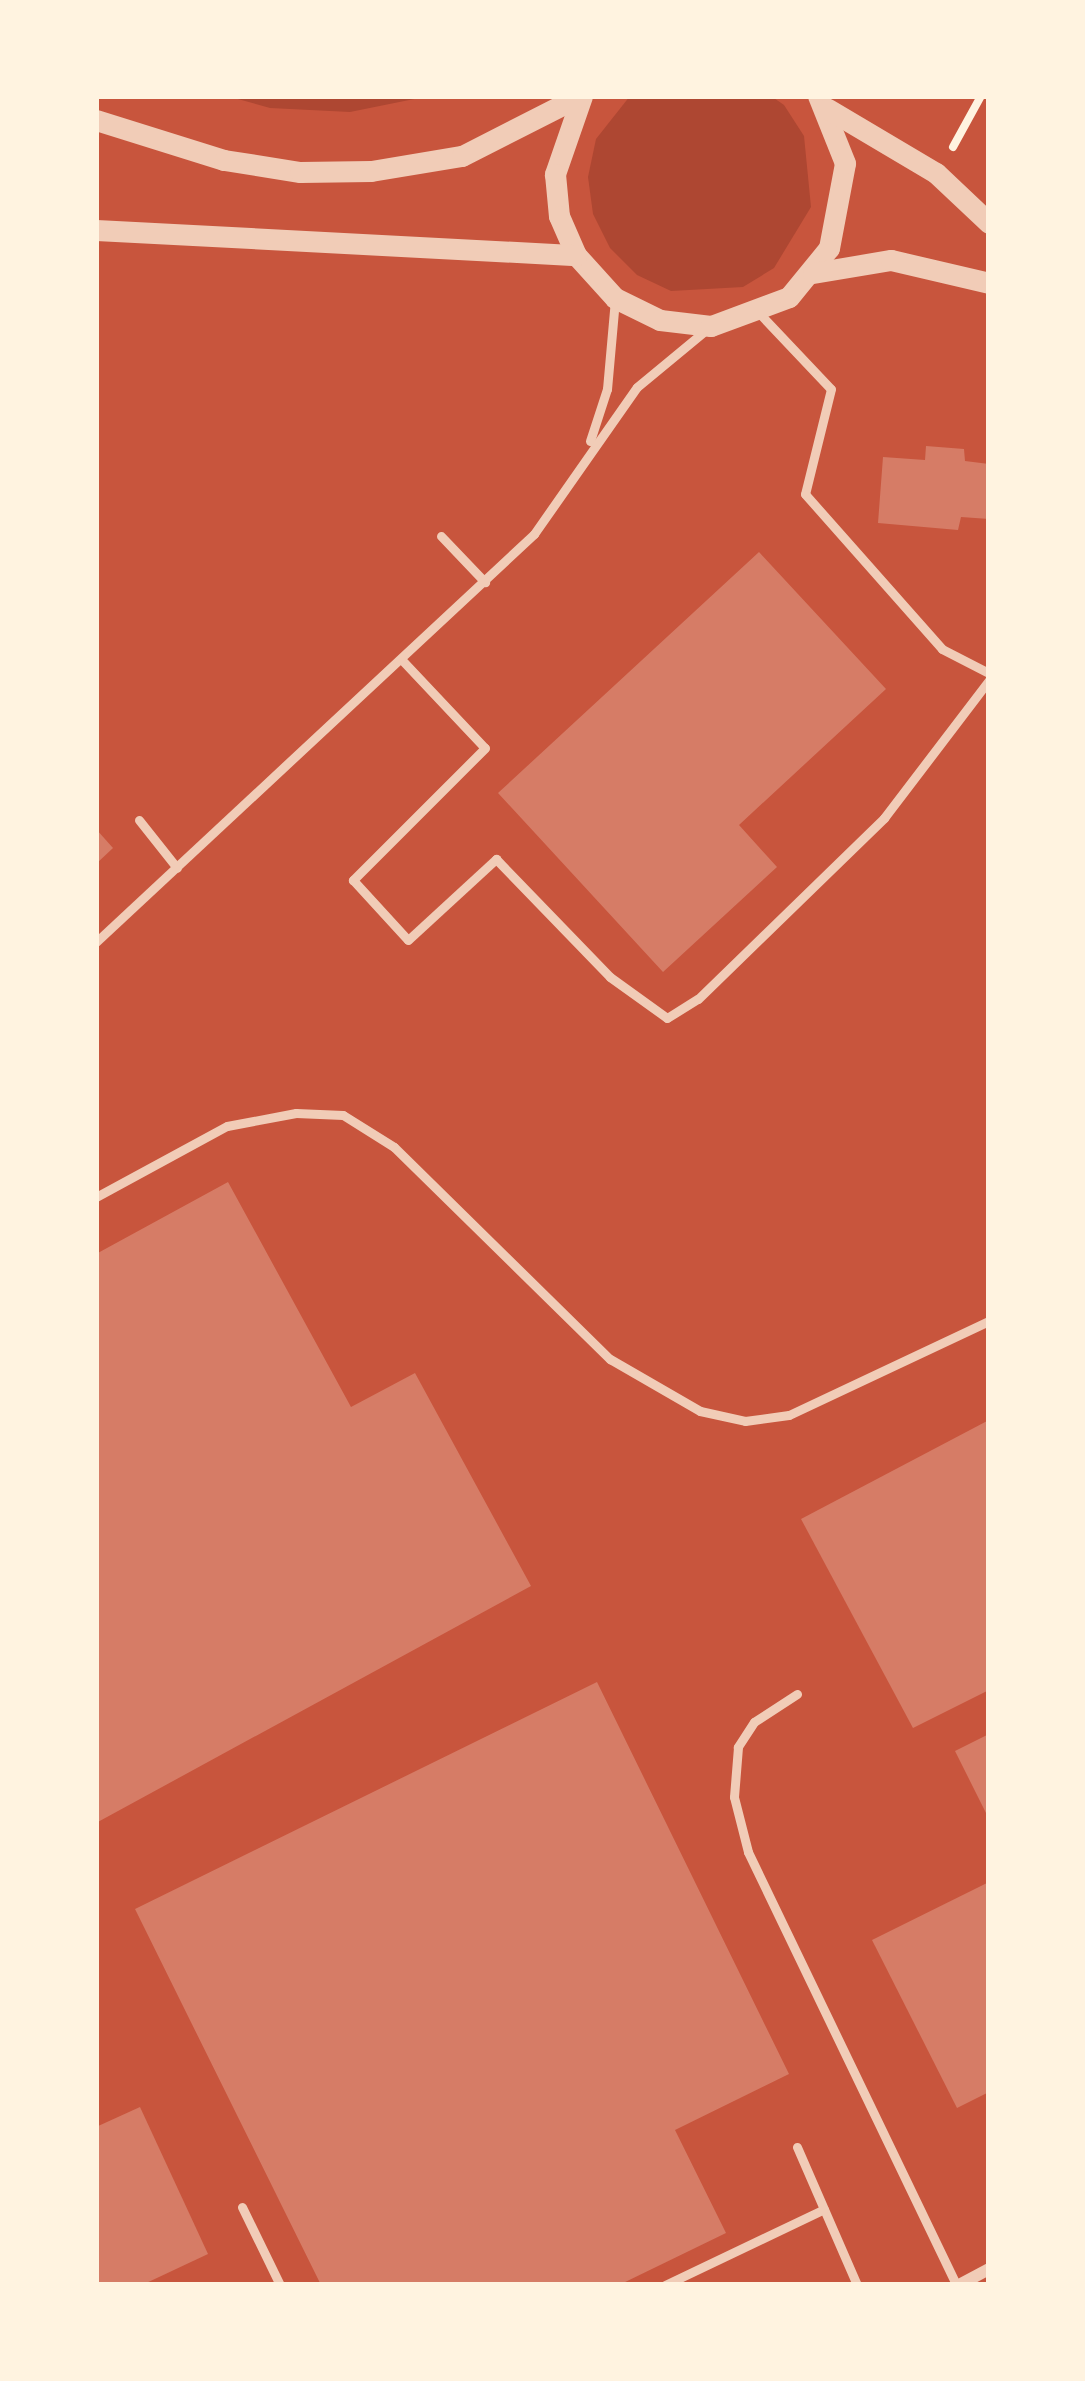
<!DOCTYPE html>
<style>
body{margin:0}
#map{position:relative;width:1085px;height:2381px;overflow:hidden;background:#c8553d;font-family:Roboto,sans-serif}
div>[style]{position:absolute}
.green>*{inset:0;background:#ae4732}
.building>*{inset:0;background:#d67c66}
.path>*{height:8px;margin:-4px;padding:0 4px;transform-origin:4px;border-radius:4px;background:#fff3e0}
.service>*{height:9px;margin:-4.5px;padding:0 4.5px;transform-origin:4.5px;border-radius:4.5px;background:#f1ccb7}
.minor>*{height:12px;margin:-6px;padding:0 6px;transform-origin:6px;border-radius:6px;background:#f1ccb7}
.tertiary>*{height:21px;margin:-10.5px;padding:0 10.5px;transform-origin:10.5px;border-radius:10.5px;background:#f1ccb7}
span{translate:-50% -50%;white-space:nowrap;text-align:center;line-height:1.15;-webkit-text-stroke:12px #fff3e0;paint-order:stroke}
.frame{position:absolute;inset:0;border:99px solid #fff3e0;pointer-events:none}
</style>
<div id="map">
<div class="green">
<i style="clip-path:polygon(227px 96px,429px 96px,350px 112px,270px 108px)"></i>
<i style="clip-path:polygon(630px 96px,771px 96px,784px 105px,804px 136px,811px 207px,774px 268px,743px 287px,671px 291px,637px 275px,610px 248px,593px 214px,588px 177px,596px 139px)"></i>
</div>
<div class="building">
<i style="clip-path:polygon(926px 446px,964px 449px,965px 461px,989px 464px,989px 519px,961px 517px,958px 530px,878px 523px,883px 457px,925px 460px)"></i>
<i style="clip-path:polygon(759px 552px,886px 689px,739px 825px,777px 867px,663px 972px,498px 793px)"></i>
<i style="clip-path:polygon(96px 829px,113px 848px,96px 864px)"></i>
<i style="clip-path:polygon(228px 1182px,351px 1407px,415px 1373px,531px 1586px,96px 1823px,96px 1254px)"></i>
<i style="clip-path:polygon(989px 1420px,989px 1690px,913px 1728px,801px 1519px)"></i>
<i style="clip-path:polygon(597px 1682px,789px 2074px,675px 2130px,726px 2233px,619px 2285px,321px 2285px,135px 1909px)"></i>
<i style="clip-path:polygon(989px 1734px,989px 1819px,955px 1751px)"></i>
<i style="clip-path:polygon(989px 1882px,989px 2092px,957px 2108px,872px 1940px)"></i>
<i style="clip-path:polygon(140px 2107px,208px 2254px,142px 2285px,96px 2285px,96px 2127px)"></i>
</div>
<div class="path">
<i style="left:953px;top:147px;width:58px;rotate:-61.2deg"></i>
</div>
<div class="service">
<i style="left:760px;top:314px;width:103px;rotate:46.6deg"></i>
<i style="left:831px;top:389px;width:108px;rotate:103.9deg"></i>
<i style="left:805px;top:494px;width:207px;rotate:48.5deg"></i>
<i style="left:942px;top:649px;width:53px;rotate:27.1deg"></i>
<i style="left:590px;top:441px;width:55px;rotate:-71.9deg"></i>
<i style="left:607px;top:389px;width:90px;rotate:-84.9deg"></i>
<i style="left:441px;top:536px;width:64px;rotate:46.3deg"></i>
<i style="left:401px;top:659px;width:122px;rotate:46.7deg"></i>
<i style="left:485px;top:748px;width:187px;rotate:135deg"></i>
<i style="left:353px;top:880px;width:81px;rotate:47.5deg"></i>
<i style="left:408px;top:940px;width:120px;rotate:-42.6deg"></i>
<i style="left:496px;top:859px;width:164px;rotate:46deg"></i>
<i style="left:610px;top:977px;width:70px;rotate:35.7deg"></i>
<i style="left:667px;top:1018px;width:36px;rotate:-32deg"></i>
<i style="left:698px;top:999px;width:260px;rotate:-44.2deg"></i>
<i style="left:884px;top:818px;width:173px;rotate:-52.7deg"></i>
<i style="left:139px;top:820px;width:61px;rotate:51.6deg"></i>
<i style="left:96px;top:942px;width:599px;rotate:-42.97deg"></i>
<i style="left:534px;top:534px;width:179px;rotate:-55deg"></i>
<i style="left:637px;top:387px;width:91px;rotate:-39.6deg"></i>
<i style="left:96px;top:1197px;width:149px;rotate:-28.5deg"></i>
<i style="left:227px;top:1126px;width:70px;rotate:-10.7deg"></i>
<i style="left:296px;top:1113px;width:47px;rotate:2.4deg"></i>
<i style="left:343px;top:1115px;width:60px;rotate:32.1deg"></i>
<i style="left:394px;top:1147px;width:303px;rotate:44.5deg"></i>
<i style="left:610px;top:1359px;width:104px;rotate:30deg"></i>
<i style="left:700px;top:1411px;width:46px;rotate:12.5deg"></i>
<i style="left:745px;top:1421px;width:44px;rotate:-7.8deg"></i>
<i style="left:789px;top:1415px;width:221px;rotate:-25.2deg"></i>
<i style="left:797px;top:1694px;width:51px;rotate:146.9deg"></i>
<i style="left:754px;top:1722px;width:30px;rotate:123deg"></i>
<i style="left:738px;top:1747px;width:50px;rotate:94.6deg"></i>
<i style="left:734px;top:1797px;width:57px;rotate:75.7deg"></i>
<i style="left:748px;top:1852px;width:480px;rotate:64.3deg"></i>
<i style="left:797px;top:2147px;width:150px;rotate:66.5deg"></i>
<i style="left:242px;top:2207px;width:87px;rotate:64deg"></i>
<i style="left:665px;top:2285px;width:176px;rotate:-25.5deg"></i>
</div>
<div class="minor">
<i style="left:959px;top:2285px;width:34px;rotate:-28deg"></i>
</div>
<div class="tertiary">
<i style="left:582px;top:96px;width:83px;rotate:109.1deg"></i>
<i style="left:555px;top:174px;width:42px;rotate:84.6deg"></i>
<i style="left:559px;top:216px;width:43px;rotate:66.4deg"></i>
<i style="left:576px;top:255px;width:58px;rotate:47.8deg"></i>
<i style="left:615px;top:298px;width:50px;rotate:26.1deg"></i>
<i style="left:660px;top:320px;width:51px;rotate:6.7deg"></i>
<i style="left:711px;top:326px;width:83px;rotate:-20.4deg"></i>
<i style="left:789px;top:297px;width:63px;rotate:-50.8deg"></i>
<i style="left:829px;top:248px;width:86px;rotate:-79.3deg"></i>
<i style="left:845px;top:163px;width:72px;rotate:-111.9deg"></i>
<i style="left:828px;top:109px;width:126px;rotate:30.7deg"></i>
<i style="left:936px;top:173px;width:73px;rotate:43.3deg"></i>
<i style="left:96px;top:120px;width:134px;rotate:17.4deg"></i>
<i style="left:224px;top:160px;width:77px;rotate:9deg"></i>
<i style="left:300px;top:172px;width:71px;rotate:-0.8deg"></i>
<i style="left:371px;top:171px;width:92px;rotate:-9.4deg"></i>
<i style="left:462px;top:156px;width:132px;rotate:-27deg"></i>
<i style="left:96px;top:230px;width:481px;rotate:3deg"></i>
<i style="left:813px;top:273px;width:79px;rotate:-9.5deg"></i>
<i style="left:891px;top:260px;width:101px;rotate:13.2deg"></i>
</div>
<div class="frame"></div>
</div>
